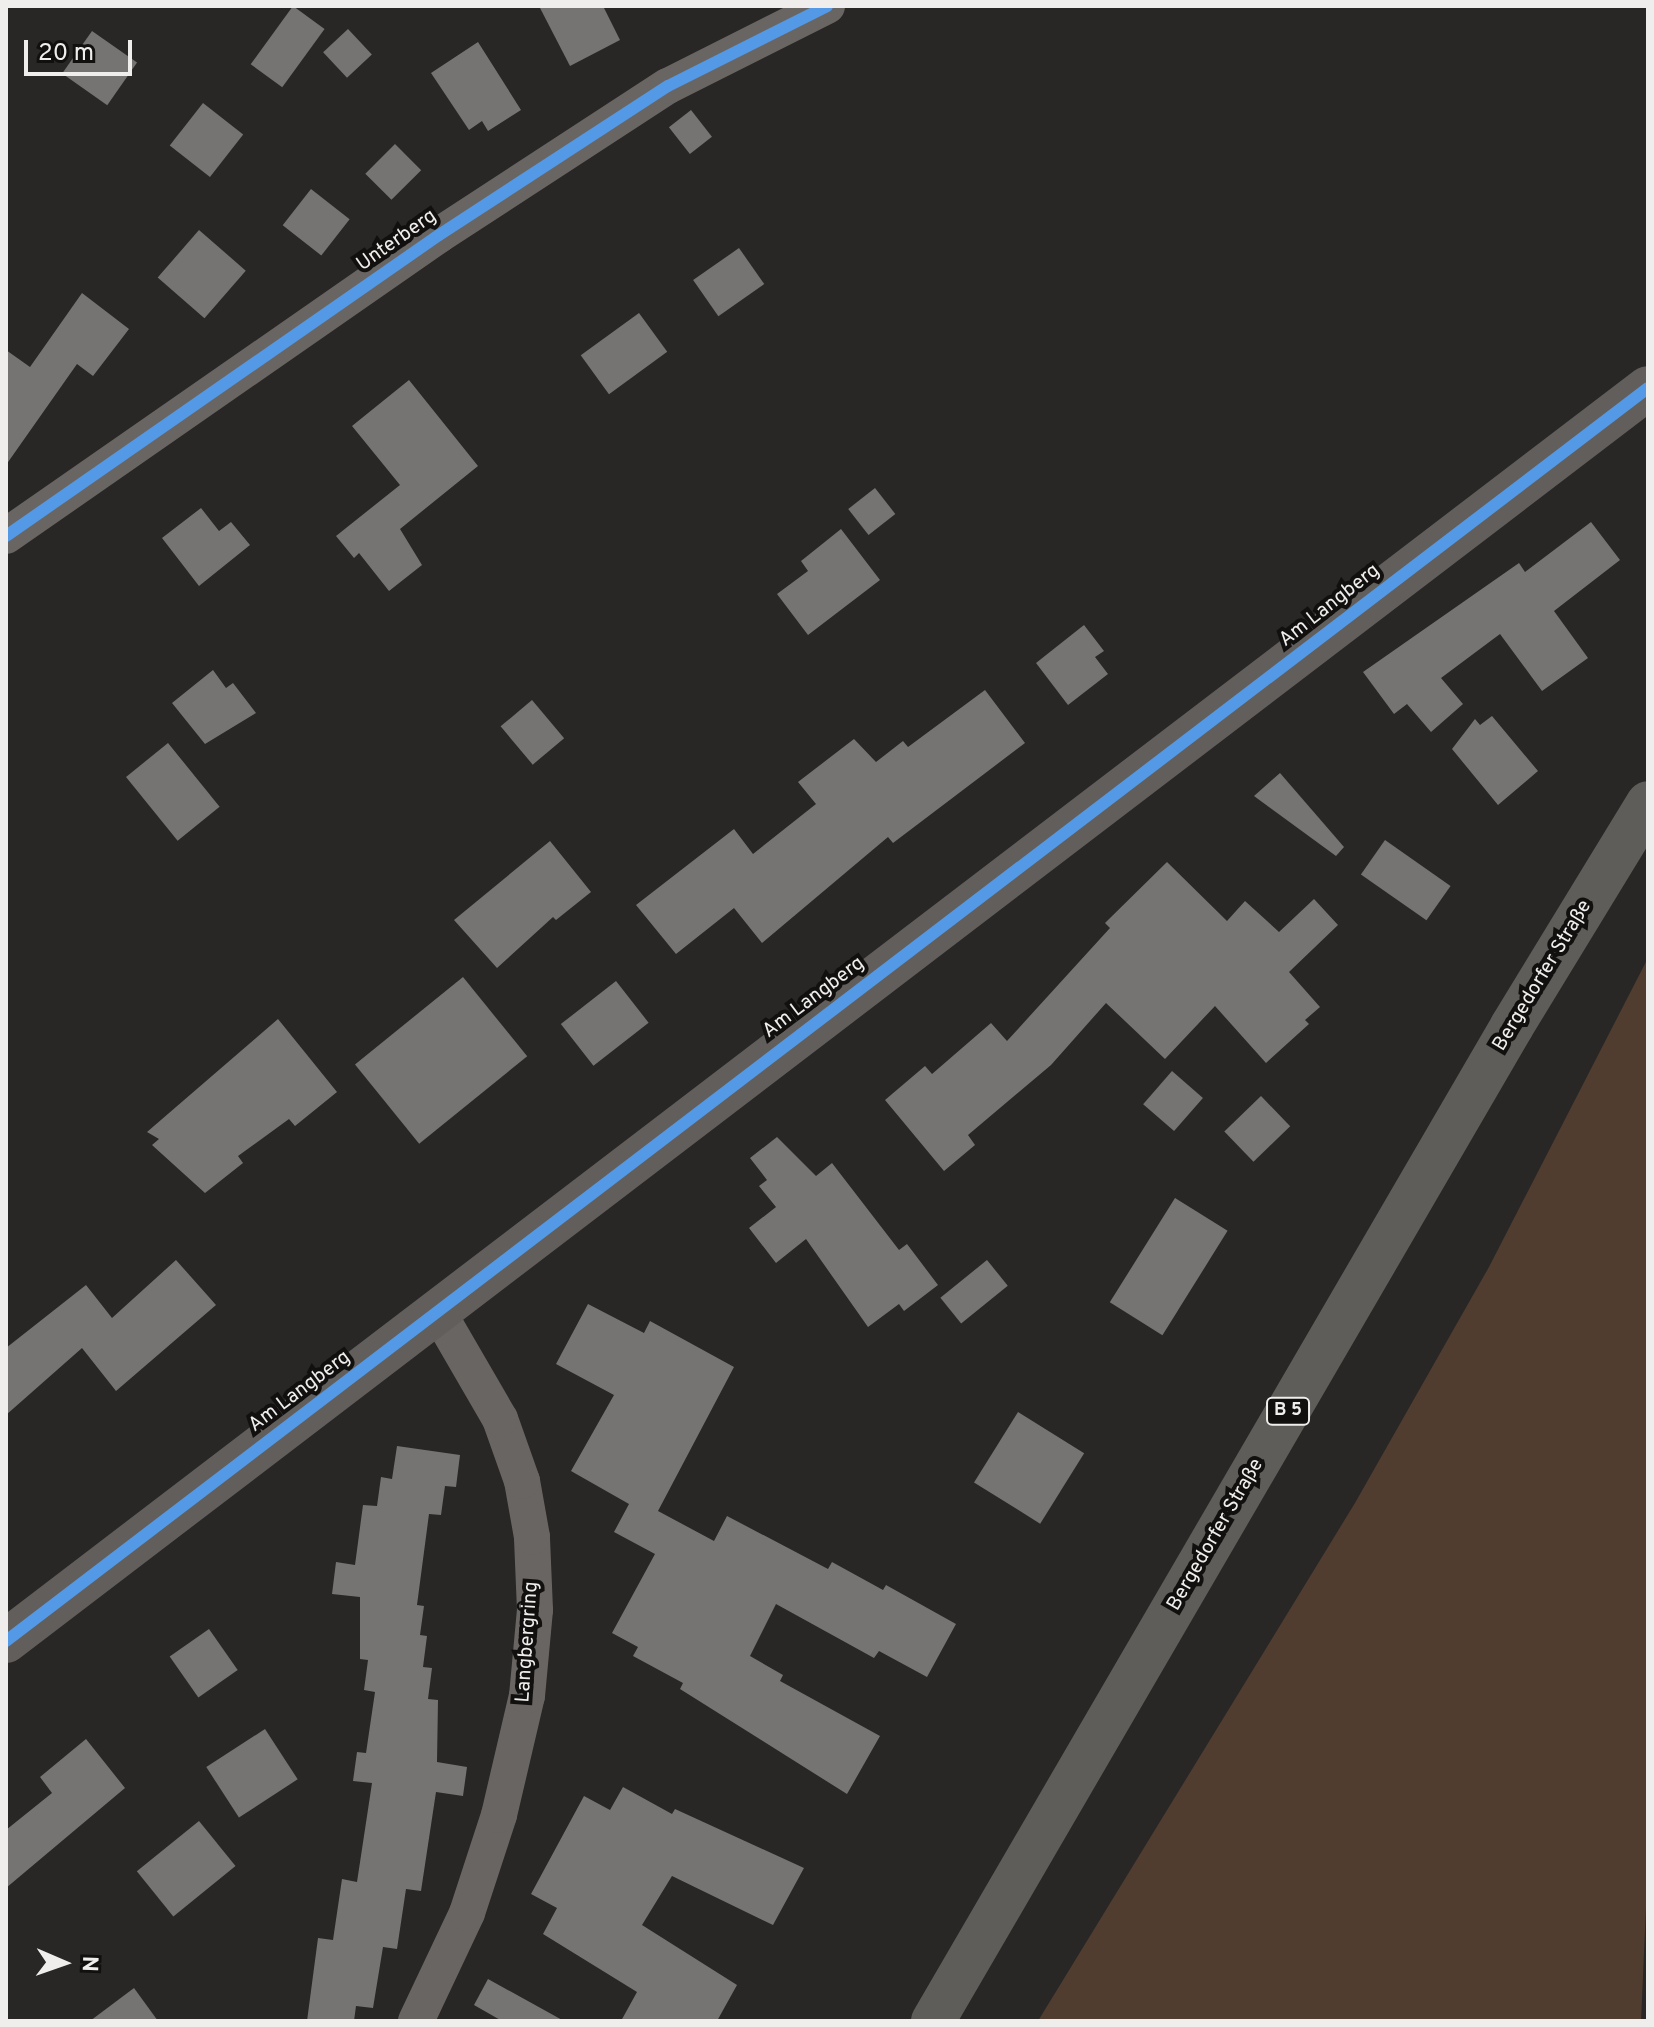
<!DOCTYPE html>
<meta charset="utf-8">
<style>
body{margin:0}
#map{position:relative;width:1654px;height:2027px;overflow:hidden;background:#282726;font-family:Overpass,sans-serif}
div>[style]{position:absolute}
.green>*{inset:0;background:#513d2f}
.building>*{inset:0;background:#757473;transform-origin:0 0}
.street>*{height:36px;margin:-18px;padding:0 18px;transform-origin:18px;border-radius:18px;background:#696562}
.secondary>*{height:44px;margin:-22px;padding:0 22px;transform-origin:22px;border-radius:22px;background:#615e5c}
.primary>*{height:44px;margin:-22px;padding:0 22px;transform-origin:22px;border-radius:22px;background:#5f5d59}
.cycleway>*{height:12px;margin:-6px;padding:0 6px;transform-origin:6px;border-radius:6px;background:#5399e6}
span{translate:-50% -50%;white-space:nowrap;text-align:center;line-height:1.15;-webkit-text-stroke:8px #11100f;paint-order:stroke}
.shield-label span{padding:2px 6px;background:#11100f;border:2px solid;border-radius:6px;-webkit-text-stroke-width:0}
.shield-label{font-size:18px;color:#f0eeed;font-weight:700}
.street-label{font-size:20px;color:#f0eeed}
.frame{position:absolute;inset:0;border:8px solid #f0eeed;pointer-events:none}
.north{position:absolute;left:24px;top:1923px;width:80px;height:80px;-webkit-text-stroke:6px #11100f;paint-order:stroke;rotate:92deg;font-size:22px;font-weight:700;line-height:32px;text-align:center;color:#f0eeed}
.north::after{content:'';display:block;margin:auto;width:28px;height:36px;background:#f0eeed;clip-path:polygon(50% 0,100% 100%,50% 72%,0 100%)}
.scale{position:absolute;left:24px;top:40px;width:108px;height:36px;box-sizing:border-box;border:4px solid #f0eeed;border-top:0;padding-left:10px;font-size:24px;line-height:28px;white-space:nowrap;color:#f0eeed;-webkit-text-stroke:6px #11100f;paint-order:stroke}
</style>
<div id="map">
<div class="green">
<i style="clip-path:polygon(1648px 958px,1648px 1861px,1641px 2021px,1038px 2021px,1355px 1503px,1489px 1267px)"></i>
</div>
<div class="building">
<i style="left:293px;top:6px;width:39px;height:72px;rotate:36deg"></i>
<i style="clip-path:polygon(539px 6px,603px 6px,620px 40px,570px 66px)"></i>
<i style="left:348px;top:29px;width:35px;height:34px;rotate:47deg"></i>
<i style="left:92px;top:31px;width:55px;height:52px;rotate:35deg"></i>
<i style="clip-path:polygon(478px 42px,521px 110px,488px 131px,482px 121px,469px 130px,431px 73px)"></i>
<i style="left:203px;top:103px;width:51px;height:54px;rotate:38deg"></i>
<i style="left:691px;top:110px;width:34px;height:28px;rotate:52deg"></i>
<i style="left:395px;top:144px;width:37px;height:42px;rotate:45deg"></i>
<i style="left:311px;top:189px;width:49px;height:46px;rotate:38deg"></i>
<i style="left:199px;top:230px;width:62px;height:63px;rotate:41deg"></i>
<i style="left:739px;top:248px;width:44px;height:56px;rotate:55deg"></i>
<i style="clip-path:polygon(82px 293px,129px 329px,93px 376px,77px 364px,6px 465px,6px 350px,30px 367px)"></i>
<i style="left:639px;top:313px;width:48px;height:72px;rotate:54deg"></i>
<i style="clip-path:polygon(409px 380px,478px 466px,400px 529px,422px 565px,389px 591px,359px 553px,354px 558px,336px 536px,400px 485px,352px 426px)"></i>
<i style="left:875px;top:488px;width:33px;height:34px;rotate:52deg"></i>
<i style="clip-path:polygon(201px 508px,219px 531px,231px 522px,250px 545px,199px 586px,162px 538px)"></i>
<i style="clip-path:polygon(1591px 522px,1620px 560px,1554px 611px,1588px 658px,1542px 691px,1500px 634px,1441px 678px,1463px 704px,1431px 732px,1407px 704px,1394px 714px,1363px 672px,1519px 563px,1525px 572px)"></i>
<i style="clip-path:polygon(841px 529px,880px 580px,808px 635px,777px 594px,808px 571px,801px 561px)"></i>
<i style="clip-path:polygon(1084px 625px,1104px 651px,1095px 657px,1108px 674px,1068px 705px,1036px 663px)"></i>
<i style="clip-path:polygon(213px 670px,226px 688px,233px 683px,256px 713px,205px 744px,172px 703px)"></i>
<i style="clip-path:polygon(985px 690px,1025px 743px,893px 843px,888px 837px,762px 943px,734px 908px,676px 954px,636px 905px,734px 829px,753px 854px,816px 804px,798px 782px,854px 739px,876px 762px,903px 741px,908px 747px)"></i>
<i style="left:532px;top:700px;width:50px;height:41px;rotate:50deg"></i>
<i style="clip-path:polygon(1492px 716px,1538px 771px,1498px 805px,1452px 749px,1475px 719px,1480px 725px)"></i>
<i style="left:168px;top:743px;width:82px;height:54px;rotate:51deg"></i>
<i style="clip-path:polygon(1280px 773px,1344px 847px,1336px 856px,1254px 796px)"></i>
<i style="left:1385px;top:840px;width:80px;height:42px;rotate:35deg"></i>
<i style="clip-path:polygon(550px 841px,591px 892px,556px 920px,553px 917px,497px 968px,454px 920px)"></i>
<i style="clip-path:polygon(1167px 862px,1227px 921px,1245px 901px,1279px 932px,1314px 899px,1338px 925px,1289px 972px,1320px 1007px,1305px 1020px,1309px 1024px,1266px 1063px,1215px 1006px,1165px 1059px,1106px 1003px,1051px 1065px,968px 1135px,975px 1145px,944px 1171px,885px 1100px,925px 1066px,932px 1074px,991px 1023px,1007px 1041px,1110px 928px,1105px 923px)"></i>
<i style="left:463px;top:977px;width:102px;height:139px;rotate:51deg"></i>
<i style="left:616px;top:981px;width:53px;height:70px;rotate:52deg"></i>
<i style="clip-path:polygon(278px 1019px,337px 1092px,295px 1126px,289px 1119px,238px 1156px,243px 1163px,205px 1193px,152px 1145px,159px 1139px,147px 1132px)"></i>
<i style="left:1172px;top:1071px;width:41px;height:44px;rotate:41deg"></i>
<i style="left:1261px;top:1096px;width:42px;height:51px;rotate:46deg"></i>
<i style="clip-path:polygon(777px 1137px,816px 1176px,832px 1163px,899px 1250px,907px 1244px,938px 1285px,904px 1311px,899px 1304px,868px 1327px,806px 1239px,776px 1263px,749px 1228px,776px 1207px,759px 1186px,767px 1180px,750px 1158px)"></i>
<i style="left:1175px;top:1198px;width:62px;height:123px;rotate:32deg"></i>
<i style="clip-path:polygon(176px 1260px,216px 1305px,116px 1391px,82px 1348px,6px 1415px,6px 1348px,86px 1285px,112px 1318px)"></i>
<i style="left:987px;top:1260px;width:33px;height:60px;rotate:51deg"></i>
<i style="clip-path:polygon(588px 1304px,644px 1333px,650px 1321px,734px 1367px,658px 1511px,714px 1541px,727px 1516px,828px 1569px,832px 1562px,883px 1590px,886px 1585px,956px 1624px,927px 1677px,879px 1651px,874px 1658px,776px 1604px,750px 1656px,783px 1675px,780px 1681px,880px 1736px,847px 1794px,680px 1689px,683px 1683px,633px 1656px,638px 1647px,612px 1633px,655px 1554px,614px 1532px,629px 1504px,571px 1471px,614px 1395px,556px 1364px)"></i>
<i style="left:1018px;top:1412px;width:78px;height:83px;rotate:32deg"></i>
<i style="clip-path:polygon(397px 1446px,460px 1455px,456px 1487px,445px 1486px,441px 1515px,429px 1514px,417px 1605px,424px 1606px,420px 1635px,427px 1636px,423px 1667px,432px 1668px,428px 1699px,438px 1700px,437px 1762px,467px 1767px,463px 1796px,436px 1792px,421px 1891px,406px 1889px,397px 1949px,383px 1947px,373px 2008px,356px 2006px,354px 2021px,307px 2021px,318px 1938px,333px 1940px,342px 1879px,357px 1882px,372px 1783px,353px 1781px,357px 1752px,366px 1753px,375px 1692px,364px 1690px,368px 1660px,360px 1659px,360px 1597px,332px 1594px,336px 1562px,355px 1565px,363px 1505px,377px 1506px,381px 1477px,392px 1479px)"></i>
<i style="left:209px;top:1629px;width:50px;height:48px;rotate:55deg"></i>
<i style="left:265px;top:1729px;width:60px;height:70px;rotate:57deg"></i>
<i style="clip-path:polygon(86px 1739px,125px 1788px,6px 1888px,6px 1830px,52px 1793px,40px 1777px)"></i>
<i style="clip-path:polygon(623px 1787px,672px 1814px,675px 1809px,804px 1868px,773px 1925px,672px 1876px,642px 1925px,737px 1985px,717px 2021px,621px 2021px,637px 1992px,543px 1934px,557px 1908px,531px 1894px,584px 1796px,610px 1810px)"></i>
<i style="left:199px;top:1821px;width:58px;height:80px;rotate:51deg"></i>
<i style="clip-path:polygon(488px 1979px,564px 2021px,502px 2021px,474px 2005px)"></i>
<i style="clip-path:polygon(134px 1988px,158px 2021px,90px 2021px)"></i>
</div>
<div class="street">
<i style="left:6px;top:536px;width:527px;rotate:-34.81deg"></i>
<i style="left:439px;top:235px;width:273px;rotate:-33.1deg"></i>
<i style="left:668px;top:86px;width:178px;rotate:-26.7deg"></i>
<i style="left:416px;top:2021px;width:119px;rotate:-64.7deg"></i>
<i style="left:467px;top:1913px;width:103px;rotate:-71.9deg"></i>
<i style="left:499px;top:1815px;width:122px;rotate:-76.8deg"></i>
<i style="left:527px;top:1696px;width:86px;rotate:-84.7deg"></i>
<i style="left:535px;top:1610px;width:73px;rotate:-92.4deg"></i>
<i style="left:532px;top:1537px;width:57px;rotate:-100.1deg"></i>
<i style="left:522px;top:1481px;width:66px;rotate:-109.5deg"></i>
<i style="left:500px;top:1419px;width:124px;rotate:-120.1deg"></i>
</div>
<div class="secondary">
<i style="left:6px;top:1641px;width:2065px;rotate:-37.35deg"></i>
</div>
<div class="primary">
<i style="left:933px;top:2021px;width:1151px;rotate:-59.8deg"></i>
<i style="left:1512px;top:1026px;width:261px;rotate:-58.6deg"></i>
</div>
<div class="cycleway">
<i style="left:6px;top:536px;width:527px;rotate:-34.81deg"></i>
<i style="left:439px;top:235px;width:273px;rotate:-33.1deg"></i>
<i style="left:668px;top:86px;width:178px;rotate:-26.7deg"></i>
<i style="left:6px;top:1641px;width:2065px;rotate:-37.35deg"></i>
</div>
<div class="shield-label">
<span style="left:1288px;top:1411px">B 5</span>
</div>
<div class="street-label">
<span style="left:397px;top:241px;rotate:-35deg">Unterberg</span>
<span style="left:1330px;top:606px;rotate:-38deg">Am Langberg</span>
<span style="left:1543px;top:976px;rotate:-59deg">Bergedorfer Straße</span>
<span style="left:814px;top:998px;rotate:-37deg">Am Langberg</span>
<span style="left:300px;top:1392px;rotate:-37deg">Am Langberg</span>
<span style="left:1216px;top:1535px;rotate:-60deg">Bergedorfer Straße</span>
<span style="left:528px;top:1642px;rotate:-86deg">Langbergring</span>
</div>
<div class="frame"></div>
<div class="north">N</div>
<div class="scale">20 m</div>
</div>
